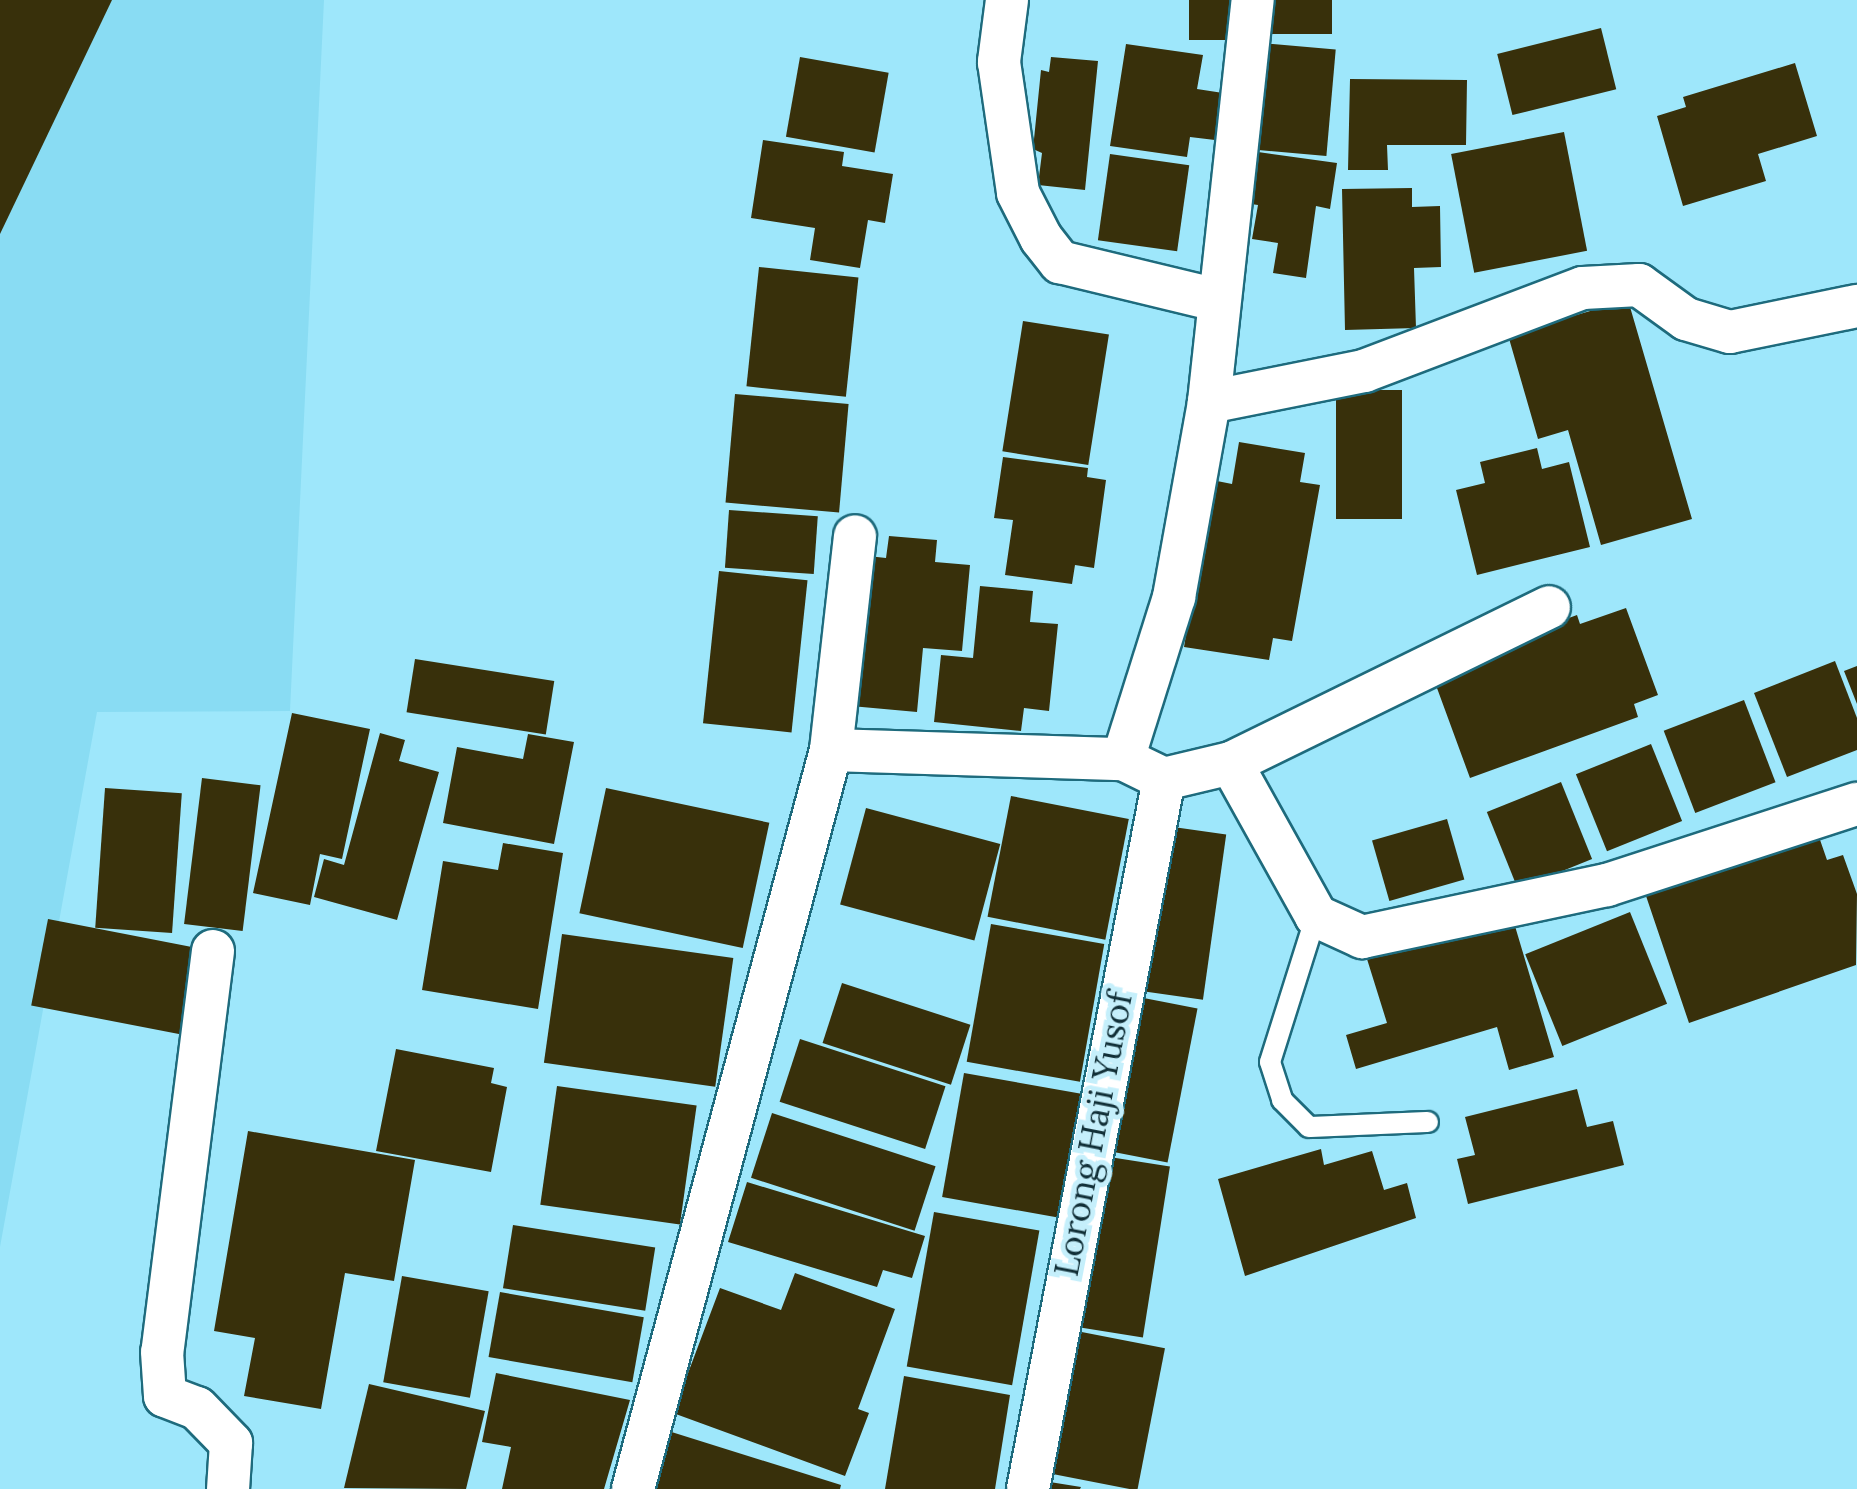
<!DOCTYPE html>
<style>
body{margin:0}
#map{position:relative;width:1857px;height:1489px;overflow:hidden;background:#9ee7fb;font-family:Lora,serif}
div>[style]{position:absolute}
.built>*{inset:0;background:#89dcf3}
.building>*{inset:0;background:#38300b;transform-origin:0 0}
.roads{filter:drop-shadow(2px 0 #1e6b7d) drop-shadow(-2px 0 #1e6b7d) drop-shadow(0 2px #1e6b7d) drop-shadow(0 -2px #1e6b7d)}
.lane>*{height:20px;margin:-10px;padding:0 10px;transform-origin:10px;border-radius:10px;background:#fff}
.street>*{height:42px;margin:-21px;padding:0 21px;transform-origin:21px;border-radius:21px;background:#fff}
span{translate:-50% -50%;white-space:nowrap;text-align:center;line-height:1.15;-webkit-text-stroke:10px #c5effb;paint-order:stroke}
.street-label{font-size:35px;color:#112f37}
</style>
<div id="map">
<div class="built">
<i style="clip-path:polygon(0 0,324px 0,290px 711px,97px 712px,0 1247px)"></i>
</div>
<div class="building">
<i style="clip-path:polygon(0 0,112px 0,0 234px)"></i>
<i style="left:1189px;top:0;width:52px;height:40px"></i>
<i style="left:1270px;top:0;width:62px;height:34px"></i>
<i style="left:1601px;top:28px;width:63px;height:107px;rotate:76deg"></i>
<i style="left:1262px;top:43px;width:74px;height:107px;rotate:5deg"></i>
<i style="clip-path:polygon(1126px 44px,1203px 55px,1197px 89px,1223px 93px,1215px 140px,1190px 137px,1187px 157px,1110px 146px)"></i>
<i style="left:800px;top:57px;width:90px;height:81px;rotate:10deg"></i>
<i style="clip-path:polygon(1051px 57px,1098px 61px,1085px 190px,1038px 185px,1042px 153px,1033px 149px,1041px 70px,1049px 72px)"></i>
<i style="clip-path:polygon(1795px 63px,1817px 136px,1758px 154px,1766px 181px,1683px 206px,1657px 116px,1686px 107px,1683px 97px)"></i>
<i style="clip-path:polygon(1350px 79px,1467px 80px,1466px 145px,1387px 145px,1388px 170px,1348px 170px)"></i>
<i style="left:1564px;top:132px;width:121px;height:115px;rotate:79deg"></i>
<i style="clip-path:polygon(763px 140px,844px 152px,842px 166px,893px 174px,885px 223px,868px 220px,860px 268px,810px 260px,815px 228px,751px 218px)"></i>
<i style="clip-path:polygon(1251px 151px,1337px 163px,1330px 209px,1316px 206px,1306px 278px,1273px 273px,1278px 243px,1252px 239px,1258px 205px,1244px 203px)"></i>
<i style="left:1110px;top:154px;width:80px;height:87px;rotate:8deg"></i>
<i style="clip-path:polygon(1412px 188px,1412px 207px,1440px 206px,1441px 267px,1414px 268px,1416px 328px,1345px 330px,1342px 189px)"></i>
<i style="left:759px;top:267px;width:100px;height:120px;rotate:6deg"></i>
<i style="clip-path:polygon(1628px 300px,1692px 519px,1601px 545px,1568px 430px,1538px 439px,1508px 335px)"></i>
<i style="left:1023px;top:321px;width:87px;height:132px;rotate:9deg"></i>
<i style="left:1402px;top:390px;width:129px;height:66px;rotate:90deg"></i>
<i style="left:735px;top:394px;width:114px;height:109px;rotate:5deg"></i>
<i style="clip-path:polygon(1239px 442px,1305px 453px,1300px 482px,1320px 485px,1292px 641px,1273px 638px,1269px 660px,1184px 647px,1212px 480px,1232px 484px)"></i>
<i style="clip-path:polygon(1537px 448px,1542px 469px,1569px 462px,1590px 547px,1477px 575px,1456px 490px,1485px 483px,1480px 462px)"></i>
<i style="clip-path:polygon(1003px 457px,1088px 468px,1087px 477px,1106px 480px,1094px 568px,1075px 565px,1072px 584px,1005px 575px,1013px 520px,994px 518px)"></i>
<i style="left:729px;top:510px;width:89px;height:58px;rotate:4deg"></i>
<i style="clip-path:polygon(889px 536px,937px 540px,935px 562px,970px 565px,962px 651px,923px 648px,917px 712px,840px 705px,868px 556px,886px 558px)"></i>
<i style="left:719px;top:571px;width:89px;height:153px;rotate:6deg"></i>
<i style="clip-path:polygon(980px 586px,1033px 591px,1030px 622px,1058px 624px,1049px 711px,1024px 708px,1021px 731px,934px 722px,941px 655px,973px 658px)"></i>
<i style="clip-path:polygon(1626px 608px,1658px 695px,1634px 704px,1638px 717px,1470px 778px,1430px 669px,1577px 615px,1580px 624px)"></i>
<i style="left:415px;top:659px;width:141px;height:54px;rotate:9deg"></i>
<i style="clip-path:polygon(1835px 661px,1857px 718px,1857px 750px,1787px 777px,1754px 693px)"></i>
<i style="clip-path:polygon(1857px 666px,1857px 704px,1844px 671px)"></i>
<i style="left:1744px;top:700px;width:88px;height:86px;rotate:69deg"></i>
<i style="clip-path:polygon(292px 713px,370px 729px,342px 859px,320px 854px,310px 905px,253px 893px)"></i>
<i style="clip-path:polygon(380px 733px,405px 740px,399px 761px,439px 772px,397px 920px,314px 897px,324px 859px,344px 865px)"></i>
<i style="clip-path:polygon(528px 734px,574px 742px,554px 844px,443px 823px,457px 747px,523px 759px)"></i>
<i style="left:1651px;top:744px;width:83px;height:81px;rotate:68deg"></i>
<i style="left:202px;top:778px;width:59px;height:147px;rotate:7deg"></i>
<i style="left:1561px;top:782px;width:83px;height:80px;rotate:68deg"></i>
<i style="left:105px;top:788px;width:77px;height:140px;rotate:4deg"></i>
<i style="left:606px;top:788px;width:167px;height:128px;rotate:12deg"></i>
<i style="left:1011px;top:796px;width:120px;height:123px;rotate:11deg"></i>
<i style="left:866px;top:808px;width:139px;height:100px;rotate:15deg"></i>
<i style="left:1447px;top:819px;width:63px;height:78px;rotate:74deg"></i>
<i style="left:1145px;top:823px;width:82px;height:167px;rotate:8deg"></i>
<i style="clip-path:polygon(1818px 834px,1827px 860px,1843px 855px,1857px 894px,1856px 965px,1689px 1023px,1645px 893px)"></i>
<i style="clip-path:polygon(503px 843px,563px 853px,538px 1009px,422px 990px,443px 861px,498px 870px)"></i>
<i style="left:1630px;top:912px;width:99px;height:113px;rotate:68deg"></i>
<i style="clip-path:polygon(1512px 916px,1554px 1057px,1509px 1070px,1497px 1027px,1356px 1069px,1346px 1035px,1387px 1023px,1367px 959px)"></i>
<i style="left:48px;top:919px;width:157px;height:88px;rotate:11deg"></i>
<i style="left:991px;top:924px;width:115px;height:140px;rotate:10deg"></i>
<i style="left:562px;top:934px;width:173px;height:130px;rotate:8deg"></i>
<i style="left:842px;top:983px;width:135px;height:63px;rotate:18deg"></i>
<i style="left:1118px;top:993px;width:81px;height:157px;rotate:11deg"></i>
<i style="left:800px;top:1039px;width:153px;height:66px;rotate:18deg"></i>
<i style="clip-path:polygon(396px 1049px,494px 1068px,491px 1083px,507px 1087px,491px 1172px,376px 1151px)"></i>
<i style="left:964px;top:1073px;width:119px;height:126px;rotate:10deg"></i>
<i style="left:557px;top:1086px;width:141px;height:120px;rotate:8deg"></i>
<i style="clip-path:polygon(1577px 1089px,1587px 1127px,1613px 1121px,1624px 1165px,1468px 1204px,1457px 1159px,1475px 1155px,1465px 1117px)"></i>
<i style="left:772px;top:1113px;width:172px;height:68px;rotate:18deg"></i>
<i style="clip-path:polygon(248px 1131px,415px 1160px,394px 1281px,345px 1273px,321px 1409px,244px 1396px,255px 1338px,214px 1331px)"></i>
<i style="clip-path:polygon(1321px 1149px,1324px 1165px,1372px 1151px,1384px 1190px,1407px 1183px,1416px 1218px,1245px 1276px,1218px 1179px)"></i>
<i style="left:1084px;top:1153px;width:87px;height:173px;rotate:9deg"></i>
<i style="clip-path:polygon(747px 1182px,925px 1236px,912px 1278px,883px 1270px,877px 1287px,728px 1242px)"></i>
<i style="left:934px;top:1212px;width:107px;height:157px;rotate:10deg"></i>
<i style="left:513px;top:1225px;width:144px;height:64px;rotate:9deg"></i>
<i style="clip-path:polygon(795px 1273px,895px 1309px,858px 1409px,869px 1413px,845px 1476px,673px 1413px,720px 1288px,781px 1310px)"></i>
<i style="left:402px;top:1276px;width:88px;height:108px;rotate:10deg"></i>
<i style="left:500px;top:1292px;width:146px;height:66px;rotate:10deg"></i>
<i style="left:1056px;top:1327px;width:111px;height:145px;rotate:11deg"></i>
<i style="clip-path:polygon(496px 1373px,630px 1400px,604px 1489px,502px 1489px,511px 1447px,482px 1442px)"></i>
<i style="clip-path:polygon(904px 1376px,1010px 1395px,995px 1489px,885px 1489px)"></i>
<i style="clip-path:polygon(369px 1384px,485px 1411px,466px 1489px,344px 1488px)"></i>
<i style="clip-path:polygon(662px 1429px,841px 1485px,840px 1489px,643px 1489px)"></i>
<i style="clip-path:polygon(1031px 1479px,1081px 1487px,1080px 1489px,1029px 1489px)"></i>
</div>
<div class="roads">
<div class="lane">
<i style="left:1316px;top:916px;width:153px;rotate:107.5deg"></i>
<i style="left:1270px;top:1062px;width:40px;rotate:72deg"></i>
<i style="left:1282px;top:1100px;width:38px;rotate:45deg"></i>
<i style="left:1309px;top:1127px;width:119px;rotate:-2.4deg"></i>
</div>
<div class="street">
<i style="left:1007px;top:0;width:63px;rotate:97.4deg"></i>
<i style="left:999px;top:62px;width:132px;rotate:81.7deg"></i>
<i style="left:1018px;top:193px;width:51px;rotate:62.9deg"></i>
<i style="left:1041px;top:238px;width:31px;rotate:52deg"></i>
<i style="left:1060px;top:262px;width:162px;rotate:13.6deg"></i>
<i style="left:1209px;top:402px;width:158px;rotate:-11.3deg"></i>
<i style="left:1364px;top:371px;width:234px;rotate:-20.8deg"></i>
<i style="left:1583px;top:288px;width:56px;rotate:-3.1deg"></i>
<i style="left:1639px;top:285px;width:58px;rotate:35.9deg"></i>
<i style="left:1686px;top:319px;width:46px;rotate:16.5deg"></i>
<i style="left:1730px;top:332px;width:130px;rotate:-11.6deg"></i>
<i style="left:831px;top:750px;width:215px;rotate:-83.6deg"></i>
<i style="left:1123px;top:759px;width:170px;rotate:-72.5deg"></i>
<i style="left:1174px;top:597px;width:198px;rotate:-79.8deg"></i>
<i style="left:1209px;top:402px;width:404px;rotate:-83.8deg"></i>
<i style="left:1231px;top:763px;width:354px;rotate:-26.1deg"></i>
<i style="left:213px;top:951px;width:404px;rotate:97.2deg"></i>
<i style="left:162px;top:1352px;width:44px;rotate:86.1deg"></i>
<i style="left:165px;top:1396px;width:34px;rotate:21deg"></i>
<i style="left:197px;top:1408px;width:49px;rotate:45.8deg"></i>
<i style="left:231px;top:1443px;width:46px;rotate:93.7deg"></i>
<i style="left:633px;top:1489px;width:765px;rotate:-75deg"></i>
<i style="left:831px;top:750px;width:292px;rotate:1.8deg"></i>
<i style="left:1123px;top:759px;width:46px;rotate:26deg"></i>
<i style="left:1164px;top:779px;width:69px;rotate:-13.4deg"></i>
<i style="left:1231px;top:763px;width:175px;rotate:60.9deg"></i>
<i style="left:1316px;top:916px;width:51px;rotate:24.5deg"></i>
<i style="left:1362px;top:937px;width:250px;rotate:-12deg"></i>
<i style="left:1607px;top:885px;width:263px;rotate:-18deg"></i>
<i style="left:1028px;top:1489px;width:723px;rotate:-79.16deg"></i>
</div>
</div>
<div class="street-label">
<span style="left:1093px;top:1134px;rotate:-79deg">Lorong Haji Yusof</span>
</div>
</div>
